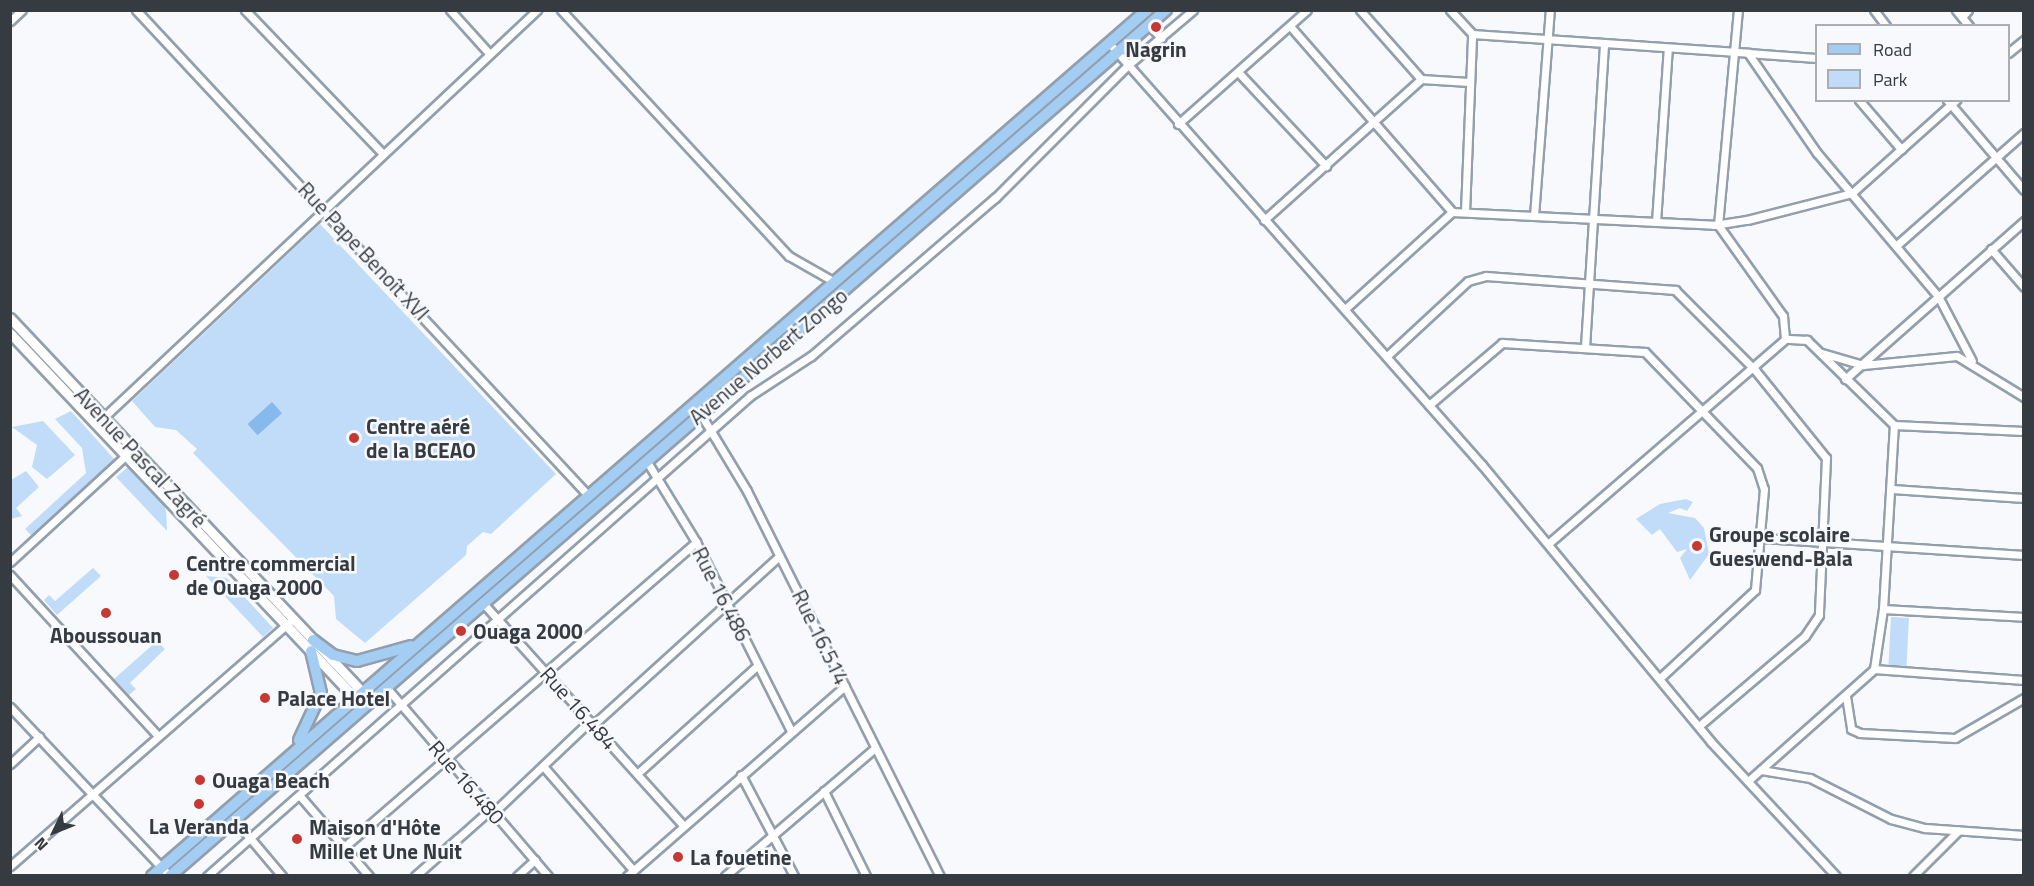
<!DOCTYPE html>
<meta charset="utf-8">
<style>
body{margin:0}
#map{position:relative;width:2034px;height:886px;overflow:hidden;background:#f7f9fc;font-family:"Titillium Web",sans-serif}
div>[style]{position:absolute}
.green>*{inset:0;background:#c0dcf8;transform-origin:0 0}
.water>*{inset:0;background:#87baec;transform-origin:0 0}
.roads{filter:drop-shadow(2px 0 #939fac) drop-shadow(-2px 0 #939fac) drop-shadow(0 2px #939fac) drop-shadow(0 -2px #939fac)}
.street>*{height:7px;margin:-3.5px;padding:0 3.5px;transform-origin:3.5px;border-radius:3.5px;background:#fff}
.secondary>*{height:9px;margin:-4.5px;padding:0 4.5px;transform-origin:4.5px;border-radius:4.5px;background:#fff}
.primary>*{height:10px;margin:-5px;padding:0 5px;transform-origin:5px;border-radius:5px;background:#a4cdf4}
.dots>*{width:16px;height:16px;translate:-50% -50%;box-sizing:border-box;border:3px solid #f7f9fc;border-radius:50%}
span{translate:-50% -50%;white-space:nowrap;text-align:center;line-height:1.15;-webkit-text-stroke:5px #f7f9fc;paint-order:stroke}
.poi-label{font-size:21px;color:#363b41;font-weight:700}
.left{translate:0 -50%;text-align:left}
.street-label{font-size:21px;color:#363b41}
.frame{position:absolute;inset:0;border:12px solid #363b41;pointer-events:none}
.legend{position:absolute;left:1815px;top:24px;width:195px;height:78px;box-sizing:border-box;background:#f7f9fc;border:2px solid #aaadb1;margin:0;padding:8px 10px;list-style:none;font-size:18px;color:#363b41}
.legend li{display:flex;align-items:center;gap:12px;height:30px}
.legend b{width:30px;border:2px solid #aaadb1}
.north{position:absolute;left:24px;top:802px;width:60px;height:60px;-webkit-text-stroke:4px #f7f9fc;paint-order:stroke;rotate:227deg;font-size:16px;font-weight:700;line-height:24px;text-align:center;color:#363b41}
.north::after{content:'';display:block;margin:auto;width:21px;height:27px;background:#363b41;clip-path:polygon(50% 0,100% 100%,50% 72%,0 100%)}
</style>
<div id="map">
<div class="green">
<i style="clip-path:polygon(320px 224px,556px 474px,491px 534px,483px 532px,467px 546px,466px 555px,365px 643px,336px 619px,334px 596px,193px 453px,197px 449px,176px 430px,155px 427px,132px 401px)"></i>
<i style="clip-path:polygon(71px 411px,116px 461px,33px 537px,25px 529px,86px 473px,82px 448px,55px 419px)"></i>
<i style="clip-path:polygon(43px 421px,75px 455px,47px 479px,32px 467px,37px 445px,12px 427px)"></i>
<i style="clip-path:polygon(148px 463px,166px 511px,167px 531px,116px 477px,127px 468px)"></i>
<i style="clip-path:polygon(26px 471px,39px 487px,16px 508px,22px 516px,11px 519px,11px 480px)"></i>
<i style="clip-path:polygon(1686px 499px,1693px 502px,1687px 511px,1680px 508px,1668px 513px,1695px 518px,1704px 528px,1709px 554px,1690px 580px,1680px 558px,1687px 549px,1677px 552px,1660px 529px,1652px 535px,1636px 519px,1660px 504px)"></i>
<i style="clip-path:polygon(93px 568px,101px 576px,57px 615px,44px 600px,49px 595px,55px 601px)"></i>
<i style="clip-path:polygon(206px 576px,227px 578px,273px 628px,263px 637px)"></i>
<i style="left:1891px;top:617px;width:18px;height:48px;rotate:3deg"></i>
<i style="clip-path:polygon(157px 641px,165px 649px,130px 683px,136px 689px,129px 695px,114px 679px)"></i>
</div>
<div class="water">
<i style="left:272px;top:402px;width:15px;height:33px;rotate:48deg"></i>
</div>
<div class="roads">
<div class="street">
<i style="left:136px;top:10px;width:663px;rotate:47.02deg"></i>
<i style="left:245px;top:10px;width:199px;rotate:46.2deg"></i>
<i style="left:450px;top:10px;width:57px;rotate:47.9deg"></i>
<i style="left:561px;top:10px;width:335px;rotate:47.2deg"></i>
<i style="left:789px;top:256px;width:51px;rotate:29.6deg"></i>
<i style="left:1360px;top:10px;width:92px;rotate:48.5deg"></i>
<i style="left:1450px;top:10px;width:33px;rotate:47deg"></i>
<i style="left:1472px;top:34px;width:277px;rotate:3.9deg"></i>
<i style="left:1748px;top:53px;width:121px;rotate:55.4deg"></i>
<i style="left:1817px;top:153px;width:187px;rotate:49.8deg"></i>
<i style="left:1938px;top:296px;width:73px;rotate:62.4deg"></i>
<i style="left:1874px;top:10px;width:20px;rotate:53deg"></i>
<i style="left:1956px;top:10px;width:21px;rotate:51deg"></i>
<i style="left:1962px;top:17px;width:9px;rotate:-49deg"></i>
<i style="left:10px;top:21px;width:16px;rotate:-43deg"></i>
<i style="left:1149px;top:25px;width:18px;rotate:47deg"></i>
<i style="left:1290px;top:26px;width:247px;rotate:48.9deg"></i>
<i style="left:1452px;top:212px;width:262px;rotate:2.8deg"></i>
<i style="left:1714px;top:225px;width:33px;rotate:-9deg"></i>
<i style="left:1747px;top:220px;width:108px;rotate:-14.4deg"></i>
<i style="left:1852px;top:193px;width:140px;rotate:-41.8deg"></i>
<i style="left:1109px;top:43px;width:563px;rotate:48.53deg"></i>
<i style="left:1482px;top:465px;width:359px;rotate:50.4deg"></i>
<i style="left:1711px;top:742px;width:183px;rotate:47deg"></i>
<i style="left:1748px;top:53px;width:68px;rotate:4.2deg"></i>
<i style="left:2008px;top:53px;width:21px;rotate:-39deg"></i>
<i style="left:1238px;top:72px;width:129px;rotate:46.9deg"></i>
<i style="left:1859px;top:100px;width:65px;rotate:49.4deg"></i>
<i style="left:1947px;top:100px;width:118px;rotate:49.5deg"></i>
<i style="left:1178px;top:124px;width:172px;rotate:-41.5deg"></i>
<i style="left:1465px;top:212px;width:178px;rotate:-87.7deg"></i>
<i style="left:1534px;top:216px;width:207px;rotate:-85.6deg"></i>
<i style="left:1264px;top:220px;width:211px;rotate:-41.9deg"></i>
<i style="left:1421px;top:79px;width:48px;rotate:3.6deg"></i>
<i style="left:1656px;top:222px;width:174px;rotate:-86.1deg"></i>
<i style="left:1898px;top:244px;width:168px;rotate:-41.4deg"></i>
<i style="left:1991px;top:249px;width:50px;rotate:49deg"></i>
<i style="left:1345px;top:309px;width:144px;rotate:-42.2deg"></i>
<i style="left:1585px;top:347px;width:304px;rotate:-86.4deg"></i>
<i style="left:1822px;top:353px;width:43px;rotate:16.3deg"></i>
<i style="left:1863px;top:365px;width:94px;rotate:-5.5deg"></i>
<i style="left:1957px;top:356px;width:79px;rotate:31.5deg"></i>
<i style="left:1387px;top:356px;width:110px;rotate:-42.8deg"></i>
<i style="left:1468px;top:281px;width:19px;rotate:-16deg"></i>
<i style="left:1486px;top:276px;width:190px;rotate:4.2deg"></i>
<i style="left:1675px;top:290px;width:113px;rotate:45deg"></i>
<i style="left:1755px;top:370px;width:113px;rotate:51.1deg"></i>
<i style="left:1826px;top:458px;width:157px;rotate:92.6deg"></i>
<i style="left:1819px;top:615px;width:25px;rotate:124deg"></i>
<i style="left:1805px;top:636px;width:139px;rotate:139.7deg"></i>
<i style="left:1845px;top:379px;width:239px;rotate:-41.4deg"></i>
<i style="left:1429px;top:405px;width:96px;rotate:-40.3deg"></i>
<i style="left:1502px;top:343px;width:143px;rotate:3.6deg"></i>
<i style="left:1645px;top:352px;width:161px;rotate:46deg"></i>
<i style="left:1757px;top:468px;width:22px;rotate:72deg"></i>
<i style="left:1764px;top:489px;width:101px;rotate:95.1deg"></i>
<i style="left:1755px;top:590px;width:129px;rotate:137.2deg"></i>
<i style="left:700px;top:413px;width:91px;rotate:58.9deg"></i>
<i style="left:747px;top:491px;width:431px;rotate:63.4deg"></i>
<i style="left:103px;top:418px;width:596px;rotate:-43.23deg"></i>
<i style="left:1894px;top:425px;width:130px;rotate:2.6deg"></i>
<i style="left:646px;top:460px;width:96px;rotate:58.6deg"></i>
<i style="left:696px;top:542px;width:212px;rotate:63.3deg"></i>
<i style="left:1892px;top:489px;width:132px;rotate:3.9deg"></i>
<i style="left:1762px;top:538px;width:263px;rotate:3.7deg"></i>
<i style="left:1549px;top:543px;width:312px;rotate:-40.8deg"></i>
<i style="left:1785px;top:339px;width:23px;rotate:-95deg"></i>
<i style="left:1783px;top:316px;width:112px;rotate:-125.5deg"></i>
<i style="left:1718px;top:225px;width:216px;rotate:-84.7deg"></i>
<i style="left:10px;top:562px;width:167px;rotate:-42.6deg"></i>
<i style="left:10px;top:575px;width:219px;rotate:47.4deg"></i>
<i style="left:482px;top:602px;width:300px;rotate:48deg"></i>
<i style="left:1883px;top:609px;width:141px;rotate:3.2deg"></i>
<i style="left:1874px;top:669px;width:150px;rotate:4.2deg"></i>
<i style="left:386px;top:687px;width:249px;rotate:49.4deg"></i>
<i style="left:1846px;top:696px;width:33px;rotate:81deg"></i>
<i style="left:1851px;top:729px;width:10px;rotate:24deg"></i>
<i style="left:1860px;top:733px;width:95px;rotate:3deg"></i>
<i style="left:1955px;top:738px;width:80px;rotate:-30.1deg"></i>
<i style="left:10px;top:707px;width:233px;rotate:46.6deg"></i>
<i style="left:594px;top:724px;width:250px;rotate:-42.2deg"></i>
<i style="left:10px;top:764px;width:40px;rotate:-43deg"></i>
<i style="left:543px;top:766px;width:138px;rotate:49.1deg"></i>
<i style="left:1761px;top:770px;width:50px;rotate:9.3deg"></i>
<i style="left:1810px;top:778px;width:91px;rotate:26.8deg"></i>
<i style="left:1891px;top:819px;width:35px;rotate:15deg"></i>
<i style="left:1925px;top:828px;width:99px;rotate:4deg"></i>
<i style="left:638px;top:773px;width:161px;rotate:-42deg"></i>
<i style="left:741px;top:775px;width:114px;rotate:62.3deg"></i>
<i style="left:1748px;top:781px;width:169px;rotate:-41.6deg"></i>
<i style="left:1874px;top:669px;width:61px;rotate:-81.5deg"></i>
<i style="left:1883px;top:609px;width:184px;rotate:-86.6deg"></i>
<i style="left:1894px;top:425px;width:122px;rotate:-135.7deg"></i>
<i style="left:1807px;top:340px;width:22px;rotate:-177deg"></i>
<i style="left:824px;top:791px;width:95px;rotate:63.7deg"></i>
<i style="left:300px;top:796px;width:106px;rotate:49.2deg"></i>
<i style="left:494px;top:812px;width:132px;rotate:-43.5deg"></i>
<i style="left:234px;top:819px;width:75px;rotate:49.9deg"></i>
<i style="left:344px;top:847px;width:466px;rotate:-40.9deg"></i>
<i style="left:10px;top:866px;width:370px;rotate:-41.1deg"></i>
<i style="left:207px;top:876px;width:725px;rotate:-41.48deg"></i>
<i style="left:750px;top:396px;width:73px;rotate:-33.3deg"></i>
<i style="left:811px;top:356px;width:243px;rotate:-40.7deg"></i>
<i style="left:995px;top:198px;width:188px;rotate:-45deg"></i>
<i style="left:1128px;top:65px;width:85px;rotate:-40.2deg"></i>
<i style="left:415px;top:876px;width:101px;rotate:-41.4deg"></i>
<i style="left:517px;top:876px;width:24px;rotate:-42deg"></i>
<i style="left:627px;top:876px;width:289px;rotate:-41.1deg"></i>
<i style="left:725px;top:876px;width:197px;rotate:-40.5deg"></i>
<i style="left:1913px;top:876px;width:64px;rotate:-45deg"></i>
</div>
<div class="secondary">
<i style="left:10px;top:318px;width:521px;rotate:46.71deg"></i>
<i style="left:10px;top:333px;width:508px;rotate:46.6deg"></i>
</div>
<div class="primary">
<i style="left:313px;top:640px;width:25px;rotate:37deg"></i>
<i style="left:333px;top:655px;width:25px;rotate:14deg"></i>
<i style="left:357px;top:661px;width:56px;rotate:-15.5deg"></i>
<i style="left:299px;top:740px;width:52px;rotate:-64.9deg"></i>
<i style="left:321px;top:693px;width:43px;rotate:-103.4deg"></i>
<i style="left:152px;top:876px;width:1319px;rotate:-41.03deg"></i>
<i style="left:170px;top:876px;width:1320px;rotate:-41.01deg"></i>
</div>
</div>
<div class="dots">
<i style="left:1156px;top:27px;background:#c73833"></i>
<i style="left:354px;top:438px;background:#c73833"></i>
<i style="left:1697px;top:546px;background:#c73833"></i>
<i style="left:174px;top:575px;background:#c73833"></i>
<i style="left:106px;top:613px;background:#c73833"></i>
<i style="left:461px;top:631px;background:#c73833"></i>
<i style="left:265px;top:698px;background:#c73833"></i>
<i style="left:200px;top:780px;background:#c73833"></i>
<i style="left:199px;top:804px;background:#c73833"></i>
<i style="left:297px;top:839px;background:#c73833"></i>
<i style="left:678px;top:857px;background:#c73833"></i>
</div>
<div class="poi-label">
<span style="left:1156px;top:49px">Nagrin</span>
<span class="left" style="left:366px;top:438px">Centre aéré<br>de la BCEAO</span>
<span class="left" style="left:1709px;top:546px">Groupe scolaire<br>Gueswend-Bala</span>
<span class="left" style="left:186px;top:575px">Centre commercial<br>de Ouaga 2000</span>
<span class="left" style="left:473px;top:631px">Ouaga 2000</span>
<span style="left:106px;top:635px">Aboussouan</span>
<span class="left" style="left:277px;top:698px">Palace Hotel</span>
<span class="left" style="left:212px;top:780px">Ouaga Beach</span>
<span style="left:199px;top:826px">La Veranda</span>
<span class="left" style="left:309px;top:839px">Maison d'Hôte<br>Mille et Une Nuit</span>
<span class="left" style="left:690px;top:857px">La fouetine</span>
</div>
<div class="street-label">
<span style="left:364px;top:251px;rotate:47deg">Rue Pape Benoît XVI</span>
<span style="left:768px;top:356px;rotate:-40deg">Avenue Norbert Zongo</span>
<span style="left:141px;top:457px;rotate:47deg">Avenue Pascal Zagré</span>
<span style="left:722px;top:594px;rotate:63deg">Rue 16.486</span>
<span style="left:821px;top:637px;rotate:64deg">Rue 16.514</span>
<span style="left:579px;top:708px;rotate:48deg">Rue 16.484</span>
<span style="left:467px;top:782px;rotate:49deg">Rue 16.480</span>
</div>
<div class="frame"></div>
<ul class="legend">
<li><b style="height:8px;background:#a4cdf4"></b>Road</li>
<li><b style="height:16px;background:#c0dcf8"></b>Park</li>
</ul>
<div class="north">N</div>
</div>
